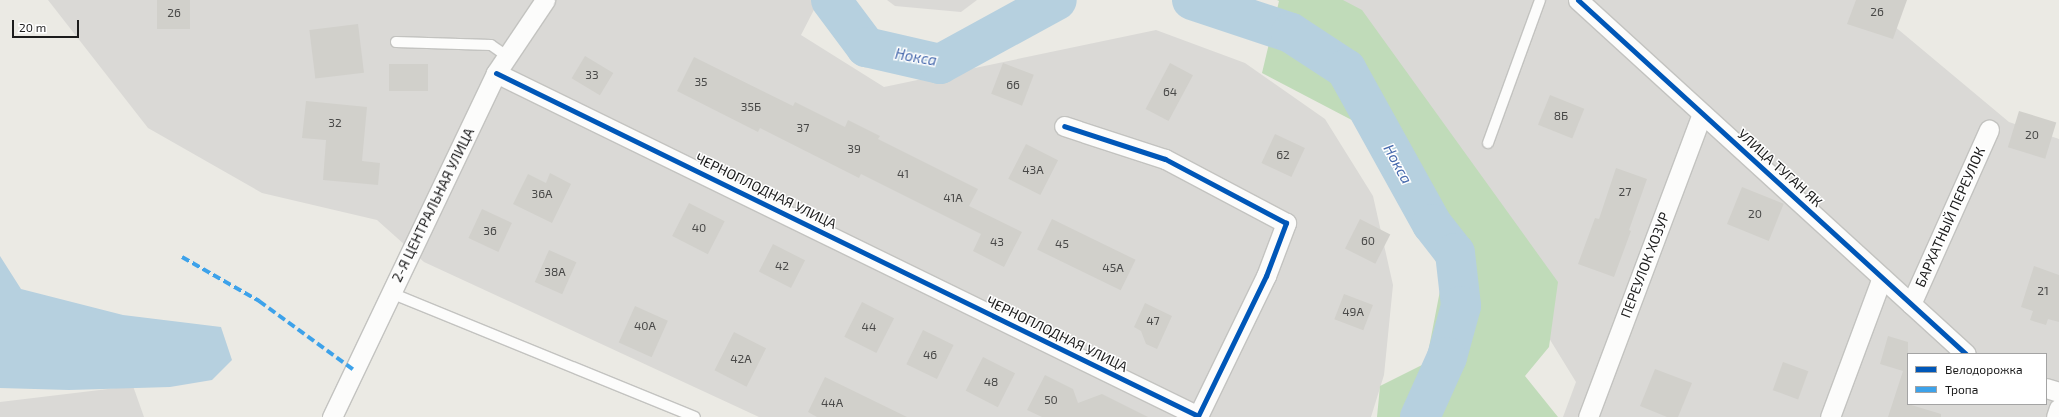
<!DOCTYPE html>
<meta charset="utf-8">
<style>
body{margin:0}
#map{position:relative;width:2059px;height:417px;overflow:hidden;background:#ebeae4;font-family:"Exo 2",sans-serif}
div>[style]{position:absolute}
.residential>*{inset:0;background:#dad9d6}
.forest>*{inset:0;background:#c0dbb9}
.water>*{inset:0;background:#b6d0df}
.river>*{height:40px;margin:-20px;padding:0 20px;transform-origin:20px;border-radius:20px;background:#b6d0df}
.building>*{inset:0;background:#d1d0cb;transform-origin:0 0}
.roads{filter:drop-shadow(1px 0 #c3c3c0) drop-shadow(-1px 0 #c3c3c0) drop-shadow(0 1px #c3c3c0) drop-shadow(0 -1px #c3c3c0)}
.service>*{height:10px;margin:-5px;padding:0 5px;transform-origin:5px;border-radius:5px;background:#fcfcfb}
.minor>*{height:19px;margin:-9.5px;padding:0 9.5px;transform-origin:9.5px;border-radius:9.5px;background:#fcfcfb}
.quiet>*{height:4px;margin-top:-2px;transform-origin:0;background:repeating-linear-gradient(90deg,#3da2ea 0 8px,transparent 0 12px)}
.cycleway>*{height:5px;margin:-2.5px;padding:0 2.5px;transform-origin:2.5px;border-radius:2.5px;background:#0057b8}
span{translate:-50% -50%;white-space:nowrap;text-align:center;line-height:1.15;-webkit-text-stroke:3px #fff;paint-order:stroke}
.number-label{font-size:12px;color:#494948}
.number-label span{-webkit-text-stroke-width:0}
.street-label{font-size:14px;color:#1c1c1c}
.water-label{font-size:15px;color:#476aad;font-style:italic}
.legend{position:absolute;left:1907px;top:353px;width:140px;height:52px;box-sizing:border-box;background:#fff;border:1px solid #a4a4a4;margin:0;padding:5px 7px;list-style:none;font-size:12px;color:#1c1c1c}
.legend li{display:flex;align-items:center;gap:8px;height:20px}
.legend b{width:20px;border:1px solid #a4a4a4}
.scale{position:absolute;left:12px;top:20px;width:67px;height:18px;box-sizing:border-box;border:2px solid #1c1c1c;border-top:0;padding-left:5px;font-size:12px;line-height:14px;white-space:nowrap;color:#1c1c1c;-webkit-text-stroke:3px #fff;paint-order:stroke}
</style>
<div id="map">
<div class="residential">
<i style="clip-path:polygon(48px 0,819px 0,801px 35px,884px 87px,1156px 30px,1245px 63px,1325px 119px,1373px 196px,1393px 285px,1384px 375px,1371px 417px,759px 417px,424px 262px,377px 220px,262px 193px,148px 128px)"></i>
<i style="clip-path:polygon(887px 0,977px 0,961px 12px,895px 6px)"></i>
<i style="clip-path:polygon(evenodd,1307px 0,1863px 0,2009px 122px,2059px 139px,2059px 417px,1563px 417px,1576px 382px,1354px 21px,1307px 0,1908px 354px,2046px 354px,2046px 404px,1908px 404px,1908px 354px)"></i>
<i style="clip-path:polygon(133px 386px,144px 417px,0 417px,0 402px)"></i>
</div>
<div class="forest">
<i style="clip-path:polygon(1277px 0,1343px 0,1362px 10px,1558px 282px,1549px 347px,1525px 376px,1558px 417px,1377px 417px,1380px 386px,1426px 363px,1443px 275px,1367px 128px,1262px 73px,1279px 1px)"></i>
</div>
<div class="water">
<i style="clip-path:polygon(0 256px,21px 289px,123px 315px,221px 327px,232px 360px,212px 380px,170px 387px,69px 390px,0 388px)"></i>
</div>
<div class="river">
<i style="left:831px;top:0;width:59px;rotate:53.3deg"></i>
<i style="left:866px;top:47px;width:76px;rotate:12.9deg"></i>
<i style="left:940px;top:64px;width:133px;rotate:-28.7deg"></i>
<i style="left:1192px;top:0;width:104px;rotate:18.4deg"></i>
<i style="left:1291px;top:33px;width:66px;rotate:33.2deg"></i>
<i style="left:1346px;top:69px;width:177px;rotate:61deg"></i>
<i style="left:1432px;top:224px;width:37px;rotate:52deg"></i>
<i style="left:1455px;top:253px;width:53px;rotate:83.5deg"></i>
<i style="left:1461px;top:306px;width:53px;rotate:105.4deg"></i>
<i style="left:1447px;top:357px;width:66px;rotate:114.2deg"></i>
</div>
<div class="building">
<i style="left:157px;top:0;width:33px;height:29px"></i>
<i style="clip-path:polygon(1856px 0,1907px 0,1893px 39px,1847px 24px)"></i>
<i style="left:358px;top:24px;width:49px;height:49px;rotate:83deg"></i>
<i style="left:585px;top:56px;width:33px;height:26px;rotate:31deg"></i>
<i style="clip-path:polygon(694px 57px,793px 106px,795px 102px,845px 127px,848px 120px,880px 136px,878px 139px,978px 189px,969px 206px,1022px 232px,1004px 267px,973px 251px,981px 234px,861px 174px,859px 178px,760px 128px,758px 132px,677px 91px)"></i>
<i style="left:1003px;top:63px;width:33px;height:33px;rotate:21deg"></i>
<i style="left:1170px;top:63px;width:26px;height:52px;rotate:28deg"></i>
<i style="left:428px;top:64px;width:27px;height:39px;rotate:90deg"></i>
<i style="left:1550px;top:95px;width:37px;height:32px;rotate:22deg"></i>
<i style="clip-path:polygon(306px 101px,367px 107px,362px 161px,380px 163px,378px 185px,323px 180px,326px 140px,302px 138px)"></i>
<i style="left:2019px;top:111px;width:39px;height:38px;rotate:17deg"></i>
<i style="left:1275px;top:134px;width:33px;height:32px;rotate:25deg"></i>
<i style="left:1026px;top:144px;width:36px;height:39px;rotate:27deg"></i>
<i style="clip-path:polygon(1616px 168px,1647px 179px,1629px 230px,1631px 231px,1614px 277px,1578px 264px,1595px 218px,1599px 219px)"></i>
<i style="clip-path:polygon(550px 173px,571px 184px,552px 223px,513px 204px,528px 174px,546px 183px)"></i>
<i style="left:1742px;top:187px;width:45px;height:40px;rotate:22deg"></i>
<i style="left:689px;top:203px;width:40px;height:37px;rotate:27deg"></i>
<i style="left:482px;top:209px;width:33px;height:32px;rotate:25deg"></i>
<i style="left:1052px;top:219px;width:93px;height:34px;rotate:26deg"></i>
<i style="left:1360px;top:219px;width:34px;height:33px;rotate:27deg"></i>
<i style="left:773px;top:244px;width:36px;height:31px;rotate:27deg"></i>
<i style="left:549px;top:250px;width:30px;height:35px;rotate:24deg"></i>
<i style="clip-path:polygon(2034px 266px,2059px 275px,2059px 322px,2048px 319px,2046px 325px,2030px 320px,2033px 311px,2021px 307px)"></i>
<i style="left:1344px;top:294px;width:31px;height:27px;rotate:21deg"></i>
<i style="left:862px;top:302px;width:36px;height:39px;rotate:27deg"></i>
<i style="clip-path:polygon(1145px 303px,1172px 316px,1157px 349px,1146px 344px,1141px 331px,1134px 327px)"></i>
<i style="left:635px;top:306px;width:36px;height:40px;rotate:24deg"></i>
<i style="left:923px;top:330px;width:34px;height:38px;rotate:26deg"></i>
<i style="left:734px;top:332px;width:36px;height:43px;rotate:27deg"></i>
<i style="clip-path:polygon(1888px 336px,1908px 342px,1908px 404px,1941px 414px,1941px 417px,1888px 417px,1903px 371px,1880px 364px)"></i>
<i style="left:983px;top:357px;width:36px;height:38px;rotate:27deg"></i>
<i style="left:1783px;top:362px;width:27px;height:30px;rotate:20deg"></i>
<i style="clip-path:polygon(1655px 369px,1692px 383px,1678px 417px,1667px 417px,1640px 406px)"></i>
<i style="clip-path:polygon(1045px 375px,1073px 389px,1078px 403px,1102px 394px,1148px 417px,1042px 417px,1027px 410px)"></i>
<i style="clip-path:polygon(825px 377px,907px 417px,817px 417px,808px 412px)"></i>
</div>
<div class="roads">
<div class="service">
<i style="left:396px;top:42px;width:95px;rotate:1.8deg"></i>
<i style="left:491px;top:45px;width:19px;rotate:35deg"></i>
<i style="left:1488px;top:143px;width:152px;rotate:-70deg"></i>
<i style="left:391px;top:293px;width:328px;rotate:22.2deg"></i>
</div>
<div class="minor">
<i style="left:1578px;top:0;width:525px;rotate:42.38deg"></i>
<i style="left:496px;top:73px;width:781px;rotate:26.04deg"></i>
<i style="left:1198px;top:416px;width:156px;rotate:-64.1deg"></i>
<i style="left:1266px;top:276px;width:57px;rotate:-69.3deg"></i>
<i style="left:1286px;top:223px;width:137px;rotate:-152.1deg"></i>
<i style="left:1165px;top:159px;width:106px;rotate:-161.9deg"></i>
<i style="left:1911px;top:304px;width:191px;rotate:-65.9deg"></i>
<i style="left:2046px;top:388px;width:14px;rotate:17deg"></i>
<i style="left:332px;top:417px;width:381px;rotate:-64.5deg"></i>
<i style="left:496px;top:73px;width:88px;rotate:-56.1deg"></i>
<i style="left:1588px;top:417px;width:324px;rotate:-69.4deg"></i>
<i style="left:1830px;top:417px;width:149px;rotate:-69.6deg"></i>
<i style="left:2056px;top:417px;width:9px;rotate:-72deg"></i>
</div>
</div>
<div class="quiet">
<i style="left:182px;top:257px;width:89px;rotate:29.7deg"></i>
<i style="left:259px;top:301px;width:117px;rotate:36deg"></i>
</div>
<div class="cycleway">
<i style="left:1578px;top:0;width:525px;rotate:42.38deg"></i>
<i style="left:496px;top:73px;width:781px;rotate:26.04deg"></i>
<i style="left:1198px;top:416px;width:156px;rotate:-64.1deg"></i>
<i style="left:1266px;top:276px;width:57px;rotate:-69.3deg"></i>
<i style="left:1286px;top:223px;width:137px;rotate:-152.1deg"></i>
<i style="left:1165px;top:159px;width:106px;rotate:-161.9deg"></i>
</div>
<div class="number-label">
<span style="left:1877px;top:12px">26</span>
<span style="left:174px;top:13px">26</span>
<span style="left:592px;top:75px">33</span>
<span style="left:701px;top:82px">35</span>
<span style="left:1013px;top:85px">66</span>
<span style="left:1170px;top:92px">64</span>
<span style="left:751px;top:107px">35Б</span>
<span style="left:1561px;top:116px">8Б</span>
<span style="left:335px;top:123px">32</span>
<span style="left:803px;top:128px">37</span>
<span style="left:2032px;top:135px">20</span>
<span style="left:854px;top:149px">39</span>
<span style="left:1283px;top:155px">62</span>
<span style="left:1033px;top:170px">43А</span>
<span style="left:903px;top:174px">41</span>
<span style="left:1625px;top:192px">27</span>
<span style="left:542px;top:194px">36А</span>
<span style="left:953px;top:198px">41А</span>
<span style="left:1755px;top:214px">20</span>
<span style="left:699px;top:228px">40</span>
<span style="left:490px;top:231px">36</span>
<span style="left:1368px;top:241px">60</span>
<span style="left:997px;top:242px">43</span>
<span style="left:1062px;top:244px">45</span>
<span style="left:782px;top:266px">42</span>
<span style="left:1113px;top:268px">45А</span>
<span style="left:555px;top:272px">38А</span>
<span style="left:2043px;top:291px">21</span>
<span style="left:1353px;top:312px">49A</span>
<span style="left:1153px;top:321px">47</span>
<span style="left:645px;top:326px">40А</span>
<span style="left:869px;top:327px">44</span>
<span style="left:930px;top:355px">46</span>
<span style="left:741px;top:359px">42А</span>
<span style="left:991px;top:382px">48</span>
<span style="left:1051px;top:400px">50</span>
<span style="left:832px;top:403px">44А</span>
</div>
<div class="street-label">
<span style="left:1780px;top:168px;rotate:42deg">УЛИЦА ТУГАН ЯК</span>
<span style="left:766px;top:191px;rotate:26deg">ЧЕРНОПЛОДНАЯ УЛИЦА</span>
<span style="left:433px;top:205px;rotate:-64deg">2-Я ЦЕНТРАЛЬНАЯ УЛИЦА</span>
<span style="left:1950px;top:217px;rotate:-66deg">БАРХАТНЫЙ ПЕРЕУЛОК</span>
<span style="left:1645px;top:265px;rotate:-69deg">ПЕРЕУЛОК ХОЗУР</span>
<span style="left:1057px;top:334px;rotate:26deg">ЧЕРНОПЛОДНАЯ УЛИЦА</span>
</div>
<div class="water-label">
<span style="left:916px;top:57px;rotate:10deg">Нокса</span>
<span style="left:1398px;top:164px;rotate:61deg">Нокса</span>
</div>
<ul class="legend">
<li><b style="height:5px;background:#0057b8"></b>Велодорожка</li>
<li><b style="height:5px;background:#3da2ea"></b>Тропа</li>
</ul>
<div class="scale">20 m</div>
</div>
